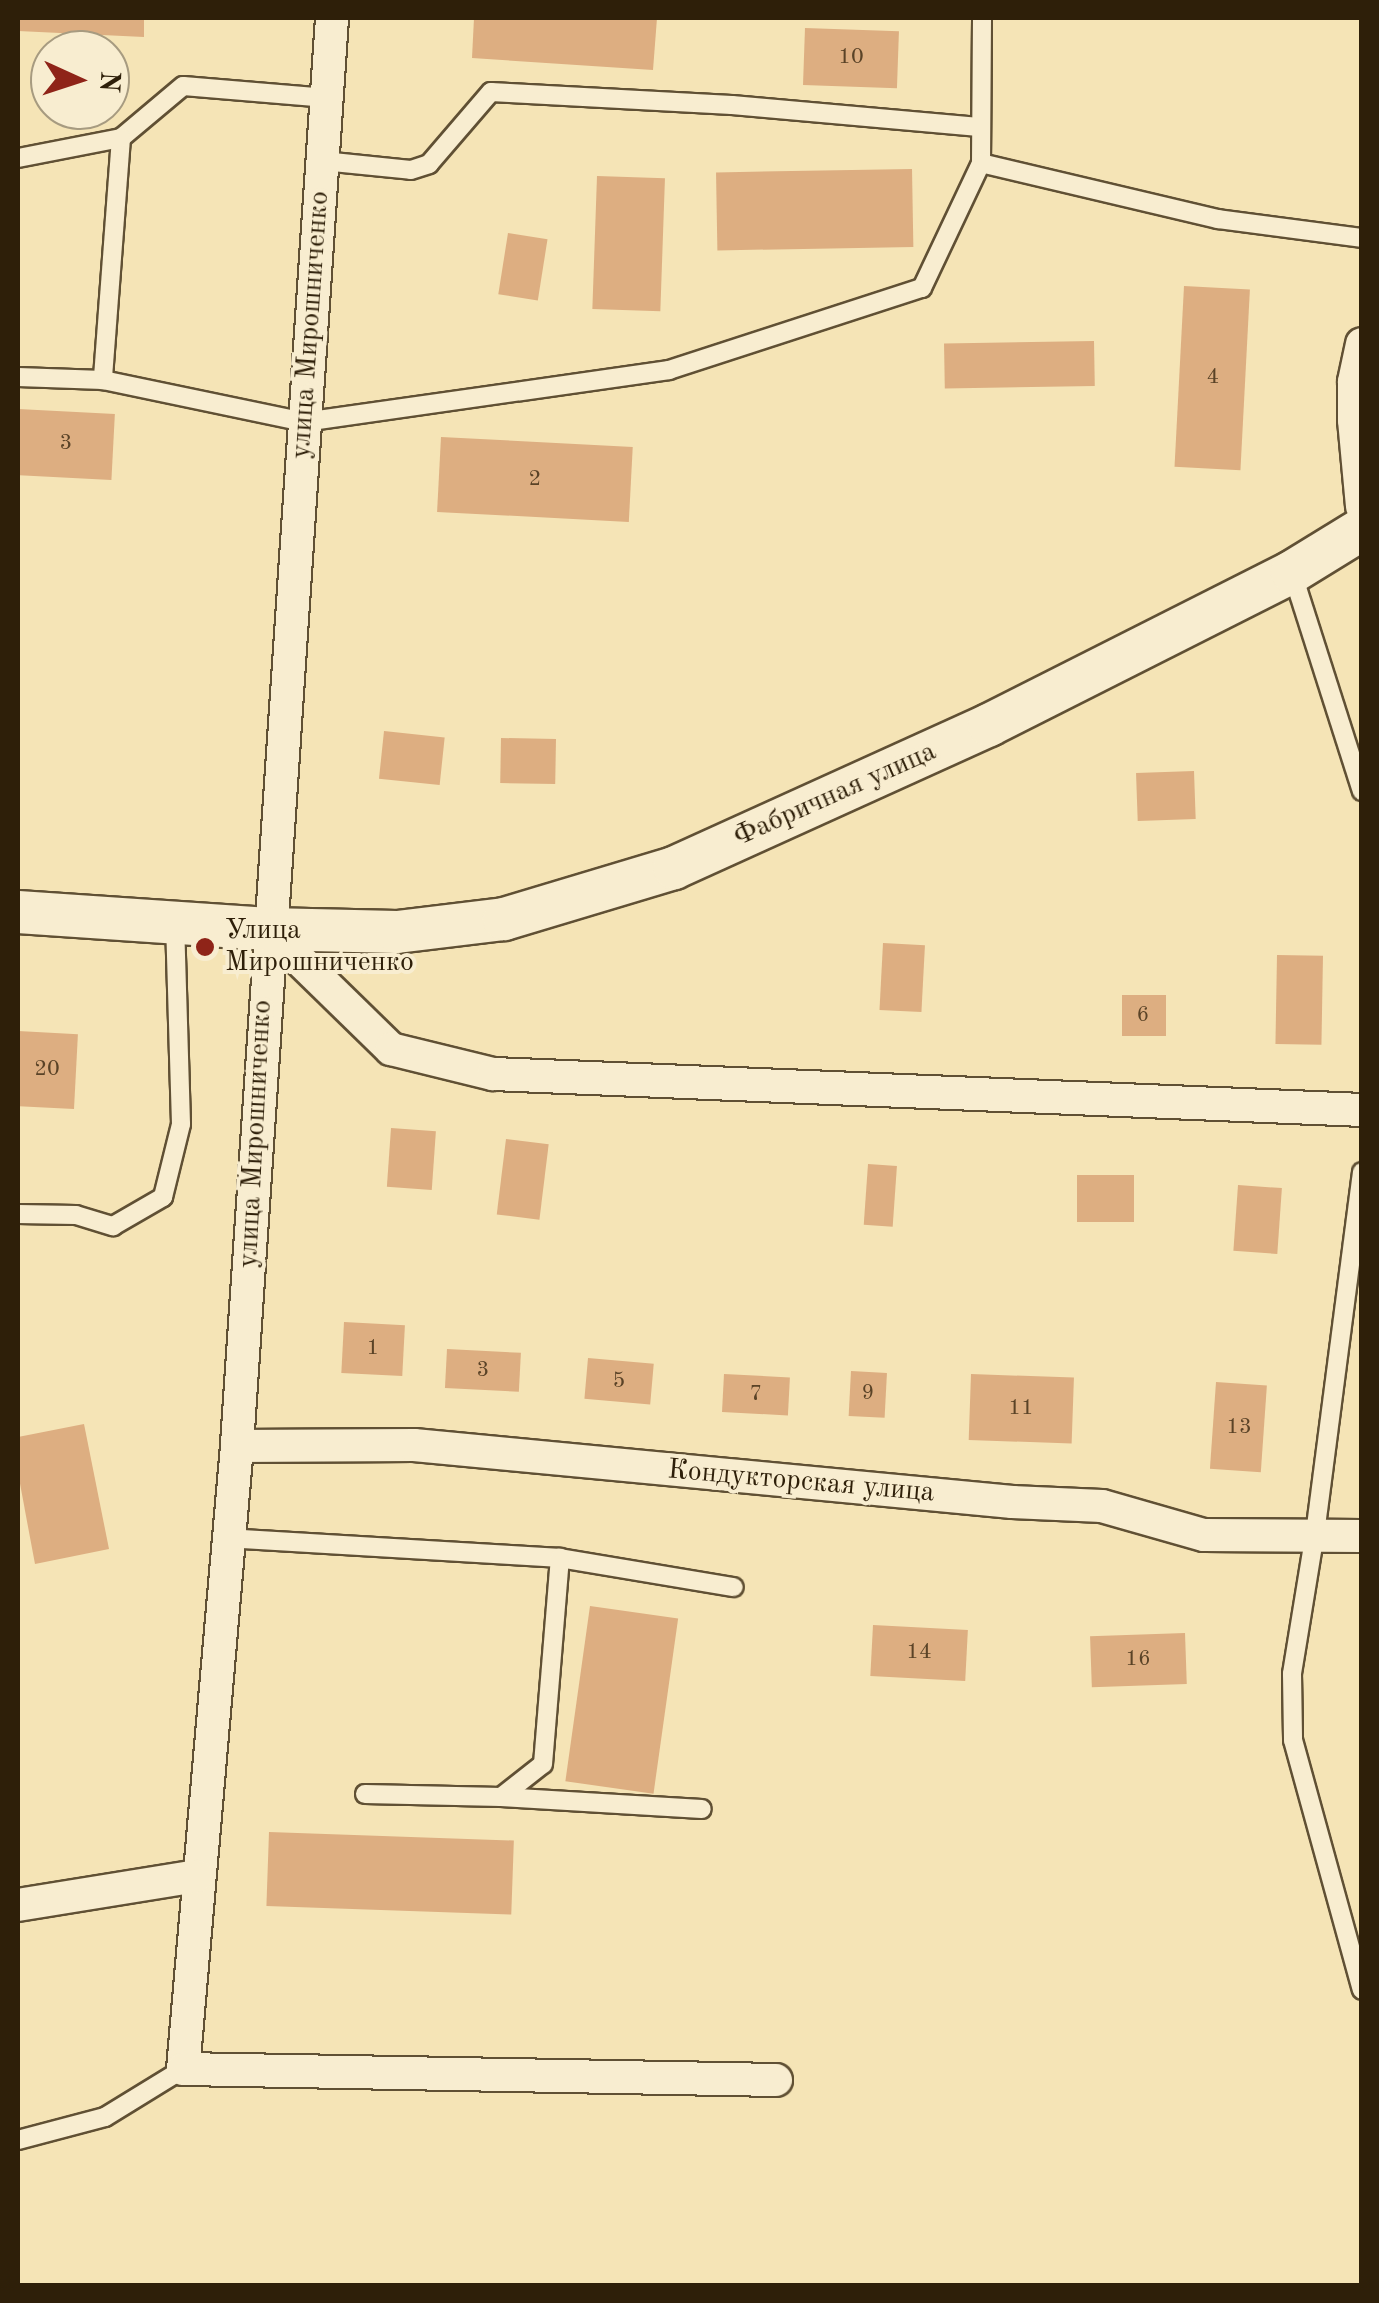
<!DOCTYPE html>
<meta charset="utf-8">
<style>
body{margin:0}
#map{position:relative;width:1379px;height:2303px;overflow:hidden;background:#f5e4b6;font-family:"Old Standard TT",serif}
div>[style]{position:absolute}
.building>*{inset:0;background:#ddae81;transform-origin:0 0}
.roads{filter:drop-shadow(2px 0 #605034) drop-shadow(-2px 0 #605034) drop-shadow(0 2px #605034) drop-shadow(0 -2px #605034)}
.service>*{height:18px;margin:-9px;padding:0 9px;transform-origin:9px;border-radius:9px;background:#f8edd0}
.minor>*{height:32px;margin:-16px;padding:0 16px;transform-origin:16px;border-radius:16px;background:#f8edd0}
.tertiary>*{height:42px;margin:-21px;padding:0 21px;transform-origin:21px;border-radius:21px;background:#f8edd0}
.dots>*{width:28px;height:28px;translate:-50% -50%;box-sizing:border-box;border:5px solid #f8edd0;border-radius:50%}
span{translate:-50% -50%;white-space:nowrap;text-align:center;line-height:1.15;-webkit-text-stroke:8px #f8edd0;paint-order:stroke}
.number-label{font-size:22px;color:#5a4327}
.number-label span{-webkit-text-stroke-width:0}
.street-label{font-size:28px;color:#2e1f09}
.poi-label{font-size:28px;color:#2e1f09}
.left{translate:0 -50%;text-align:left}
.frame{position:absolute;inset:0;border:20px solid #2e1f09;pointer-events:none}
.north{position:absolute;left:30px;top:30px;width:100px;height:100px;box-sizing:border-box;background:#f8edd0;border:2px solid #a79b80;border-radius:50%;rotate:93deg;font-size:28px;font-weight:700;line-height:40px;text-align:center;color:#2e1f09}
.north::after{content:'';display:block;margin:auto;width:35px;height:45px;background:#8f2418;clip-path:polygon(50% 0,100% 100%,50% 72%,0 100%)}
</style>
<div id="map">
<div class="building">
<i style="clip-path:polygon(18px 18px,144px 18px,144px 37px,18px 31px)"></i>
<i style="clip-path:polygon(474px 18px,657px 18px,653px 70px,472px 58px)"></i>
<i style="left:805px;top:28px;width:94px;height:57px;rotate:2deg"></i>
<i style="left:912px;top:169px;width:78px;height:196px;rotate:89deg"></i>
<i style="left:597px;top:176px;width:68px;height:133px;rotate:2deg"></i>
<i style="left:508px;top:233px;width:40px;height:62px;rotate:9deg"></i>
<i style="left:1184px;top:286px;width:66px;height:181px;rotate:3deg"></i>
<i style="left:1094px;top:341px;width:45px;height:150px;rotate:89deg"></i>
<i style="left:18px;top:409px;width:97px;height:66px;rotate:3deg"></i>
<i style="left:441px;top:437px;width:192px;height:75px;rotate:3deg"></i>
<i style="left:384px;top:731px;width:61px;height:48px;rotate:6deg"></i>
<i style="left:501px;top:738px;width:55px;height:45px;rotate:1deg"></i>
<i style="left:1194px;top:771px;width:48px;height:58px;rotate:88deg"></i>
<i style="left:883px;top:943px;width:42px;height:67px;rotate:3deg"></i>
<i style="left:1277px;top:955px;width:46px;height:89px;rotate:1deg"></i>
<i style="left:1122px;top:995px;width:44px;height:41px"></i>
<i style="left:18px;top:1031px;width:60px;height:75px;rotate:3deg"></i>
<i style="left:391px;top:1128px;width:45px;height:59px;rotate:4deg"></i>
<i style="left:506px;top:1139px;width:43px;height:76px;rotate:7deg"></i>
<i style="left:868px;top:1164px;width:29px;height:61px;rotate:4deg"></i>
<i style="left:1134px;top:1175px;width:47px;height:57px;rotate:90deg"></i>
<i style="left:1238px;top:1185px;width:44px;height:66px;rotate:4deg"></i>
<i style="left:344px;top:1322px;width:61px;height:51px;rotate:3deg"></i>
<i style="left:447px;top:1349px;width:74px;height:39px;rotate:3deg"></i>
<i style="left:588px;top:1358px;width:66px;height:41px;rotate:5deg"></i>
<i style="left:851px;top:1371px;width:36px;height:45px;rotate:3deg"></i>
<i style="left:724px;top:1374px;width:66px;height:38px;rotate:3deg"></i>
<i style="left:971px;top:1374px;width:103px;height:66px;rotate:2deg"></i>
<i style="left:1216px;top:1382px;width:51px;height:87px;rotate:4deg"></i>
<i style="clip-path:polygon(84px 1424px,109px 1549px,35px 1564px,18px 1473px,18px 1437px)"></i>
<i style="left:590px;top:1606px;width:89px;height:177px;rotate:8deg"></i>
<i style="left:873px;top:1625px;width:95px;height:51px;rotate:3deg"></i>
<i style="left:1185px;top:1633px;width:51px;height:95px;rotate:88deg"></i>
<i style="left:269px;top:1832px;width:245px;height:74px;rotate:2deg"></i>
</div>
<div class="roads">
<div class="service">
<i style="left:327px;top:98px;width:144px;rotate:-175.2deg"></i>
<i style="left:183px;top:86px;width:81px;rotate:140deg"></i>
<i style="left:121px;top:138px;width:243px;rotate:94.3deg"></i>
<i style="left:103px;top:380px;width:205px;rotate:11.8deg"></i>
<i style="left:304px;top:422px;width:369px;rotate:-8.1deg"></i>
<i style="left:669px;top:370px;width:266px;rotate:-18deg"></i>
<i style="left:922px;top:288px;width:138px;rotate:-64.7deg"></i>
<i style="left:981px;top:163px;width:145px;rotate:-89.6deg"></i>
<i style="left:18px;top:158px;width:105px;rotate:-11deg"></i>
<i style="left:323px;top:161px;width:88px;rotate:5.8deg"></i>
<i style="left:411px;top:170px;width:19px;rotate:-18deg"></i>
<i style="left:429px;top:164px;width:95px;rotate:-49.3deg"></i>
<i style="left:491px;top:92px;width:241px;rotate:3.1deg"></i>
<i style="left:732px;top:105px;width:248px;rotate:5.1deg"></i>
<i style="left:981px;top:163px;width:244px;rotate:13.3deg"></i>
<i style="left:1218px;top:219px;width:145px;rotate:7.5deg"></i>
<i style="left:18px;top:377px;width:85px;rotate:2deg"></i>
<i style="left:1292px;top:572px;width:230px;rotate:72.3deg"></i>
<i style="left:1362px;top:1172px;width:364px;rotate:97.4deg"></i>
<i style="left:1315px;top:1533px;width:143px;rotate:99.3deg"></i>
<i style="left:1292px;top:1674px;width:66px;rotate:89.1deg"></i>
<i style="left:1293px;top:1740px;width:259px;rotate:74.6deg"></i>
<i style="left:18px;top:1214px;width:58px;rotate:1deg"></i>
<i style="left:76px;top:1215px;width:39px;rotate:17deg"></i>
<i style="left:113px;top:1226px;width:58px;rotate:-30.1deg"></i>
<i style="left:163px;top:1197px;width:75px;rotate:-76.1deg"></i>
<i style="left:181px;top:1124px;width:203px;rotate:-91.7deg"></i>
<i style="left:226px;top:1538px;width:335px;rotate:3.4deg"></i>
<i style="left:560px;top:1558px;width:176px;rotate:9.5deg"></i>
<i style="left:365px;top:1794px;width:136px;rotate:1.3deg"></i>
<i style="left:501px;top:1797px;width:53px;rotate:-38.2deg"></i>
<i style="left:543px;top:1764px;width:207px;rotate:-85.3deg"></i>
<i style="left:501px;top:1797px;width:201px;rotate:3.4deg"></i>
<i style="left:18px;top:2140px;width:90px;rotate:-14.8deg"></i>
<i style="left:105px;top:2117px;width:92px;rotate:-31.6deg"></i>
</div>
<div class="minor">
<i style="left:332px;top:18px;width:1431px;rotate:93.81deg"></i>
<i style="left:237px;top:1446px;width:625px;rotate:94.95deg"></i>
<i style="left:183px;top:2069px;width:593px;rotate:1.06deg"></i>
<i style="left:1362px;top:344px;width:39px;rotate:102deg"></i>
<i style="left:1354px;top:382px;width:38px;rotate:90deg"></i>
<i style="left:1354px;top:420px;width:87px;rotate:84.7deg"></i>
<i style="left:268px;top:929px;width:172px;rotate:44.3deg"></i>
<i style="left:391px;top:1049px;width:105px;rotate:13.8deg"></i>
<i style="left:493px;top:1074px;width:870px;rotate:2.37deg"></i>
<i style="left:237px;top:1446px;width:177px;rotate:-0.3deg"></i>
<i style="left:414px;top:1445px;width:601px;rotate:5.44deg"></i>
<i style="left:1012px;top:1502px;width:90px;rotate:2.5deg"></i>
<i style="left:1102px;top:1506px;width:106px;rotate:15.9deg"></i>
<i style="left:1204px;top:1535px;width:158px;rotate:0.4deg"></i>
<i style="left:18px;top:1905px;width:181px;rotate:-9.2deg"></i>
</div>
<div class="tertiary">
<i style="left:18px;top:912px;width:251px;rotate:3.9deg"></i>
<i style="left:268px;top:929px;width:129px;rotate:1.3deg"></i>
<i style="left:397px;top:932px;width:108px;rotate:-6.9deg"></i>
<i style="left:504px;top:919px;width:177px;rotate:-16.7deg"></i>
<i style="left:674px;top:868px;width:346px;rotate:-24.4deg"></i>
<i style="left:989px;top:725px;width:339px;rotate:-26.8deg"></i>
<i style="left:1292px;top:572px;width:82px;rotate:-31.6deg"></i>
</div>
</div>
<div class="dots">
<i style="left:205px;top:947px;background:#8f2418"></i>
</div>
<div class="number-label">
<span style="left:851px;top:58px">10</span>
<span style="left:1213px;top:378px">4</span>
<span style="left:66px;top:444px">3</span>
<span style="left:535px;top:480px">2</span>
<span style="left:1143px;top:1016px">6</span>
<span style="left:47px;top:1070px">20</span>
<span style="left:373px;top:1349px">1</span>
<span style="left:483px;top:1371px">3</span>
<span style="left:619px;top:1382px">5</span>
<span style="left:868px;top:1394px">9</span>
<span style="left:756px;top:1395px">7</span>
<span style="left:1021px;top:1409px">11</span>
<span style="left:1239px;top:1428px">13</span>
<span style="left:919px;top:1653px">14</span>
<span style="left:1138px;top:1660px">16</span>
</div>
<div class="street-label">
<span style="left:311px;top:325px;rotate:-86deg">улица Мирошниченко</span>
<span style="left:835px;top:795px;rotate:-24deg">Фабричная улица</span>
<span style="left:256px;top:1134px;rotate:-87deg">улица Мирошниченко</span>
<span style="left:801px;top:1482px;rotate:5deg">Кондукторская улица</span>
</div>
<div class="poi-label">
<span class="left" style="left:225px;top:947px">Улица<br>Мирошниченко</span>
</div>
<div class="frame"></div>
<div class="north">N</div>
</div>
